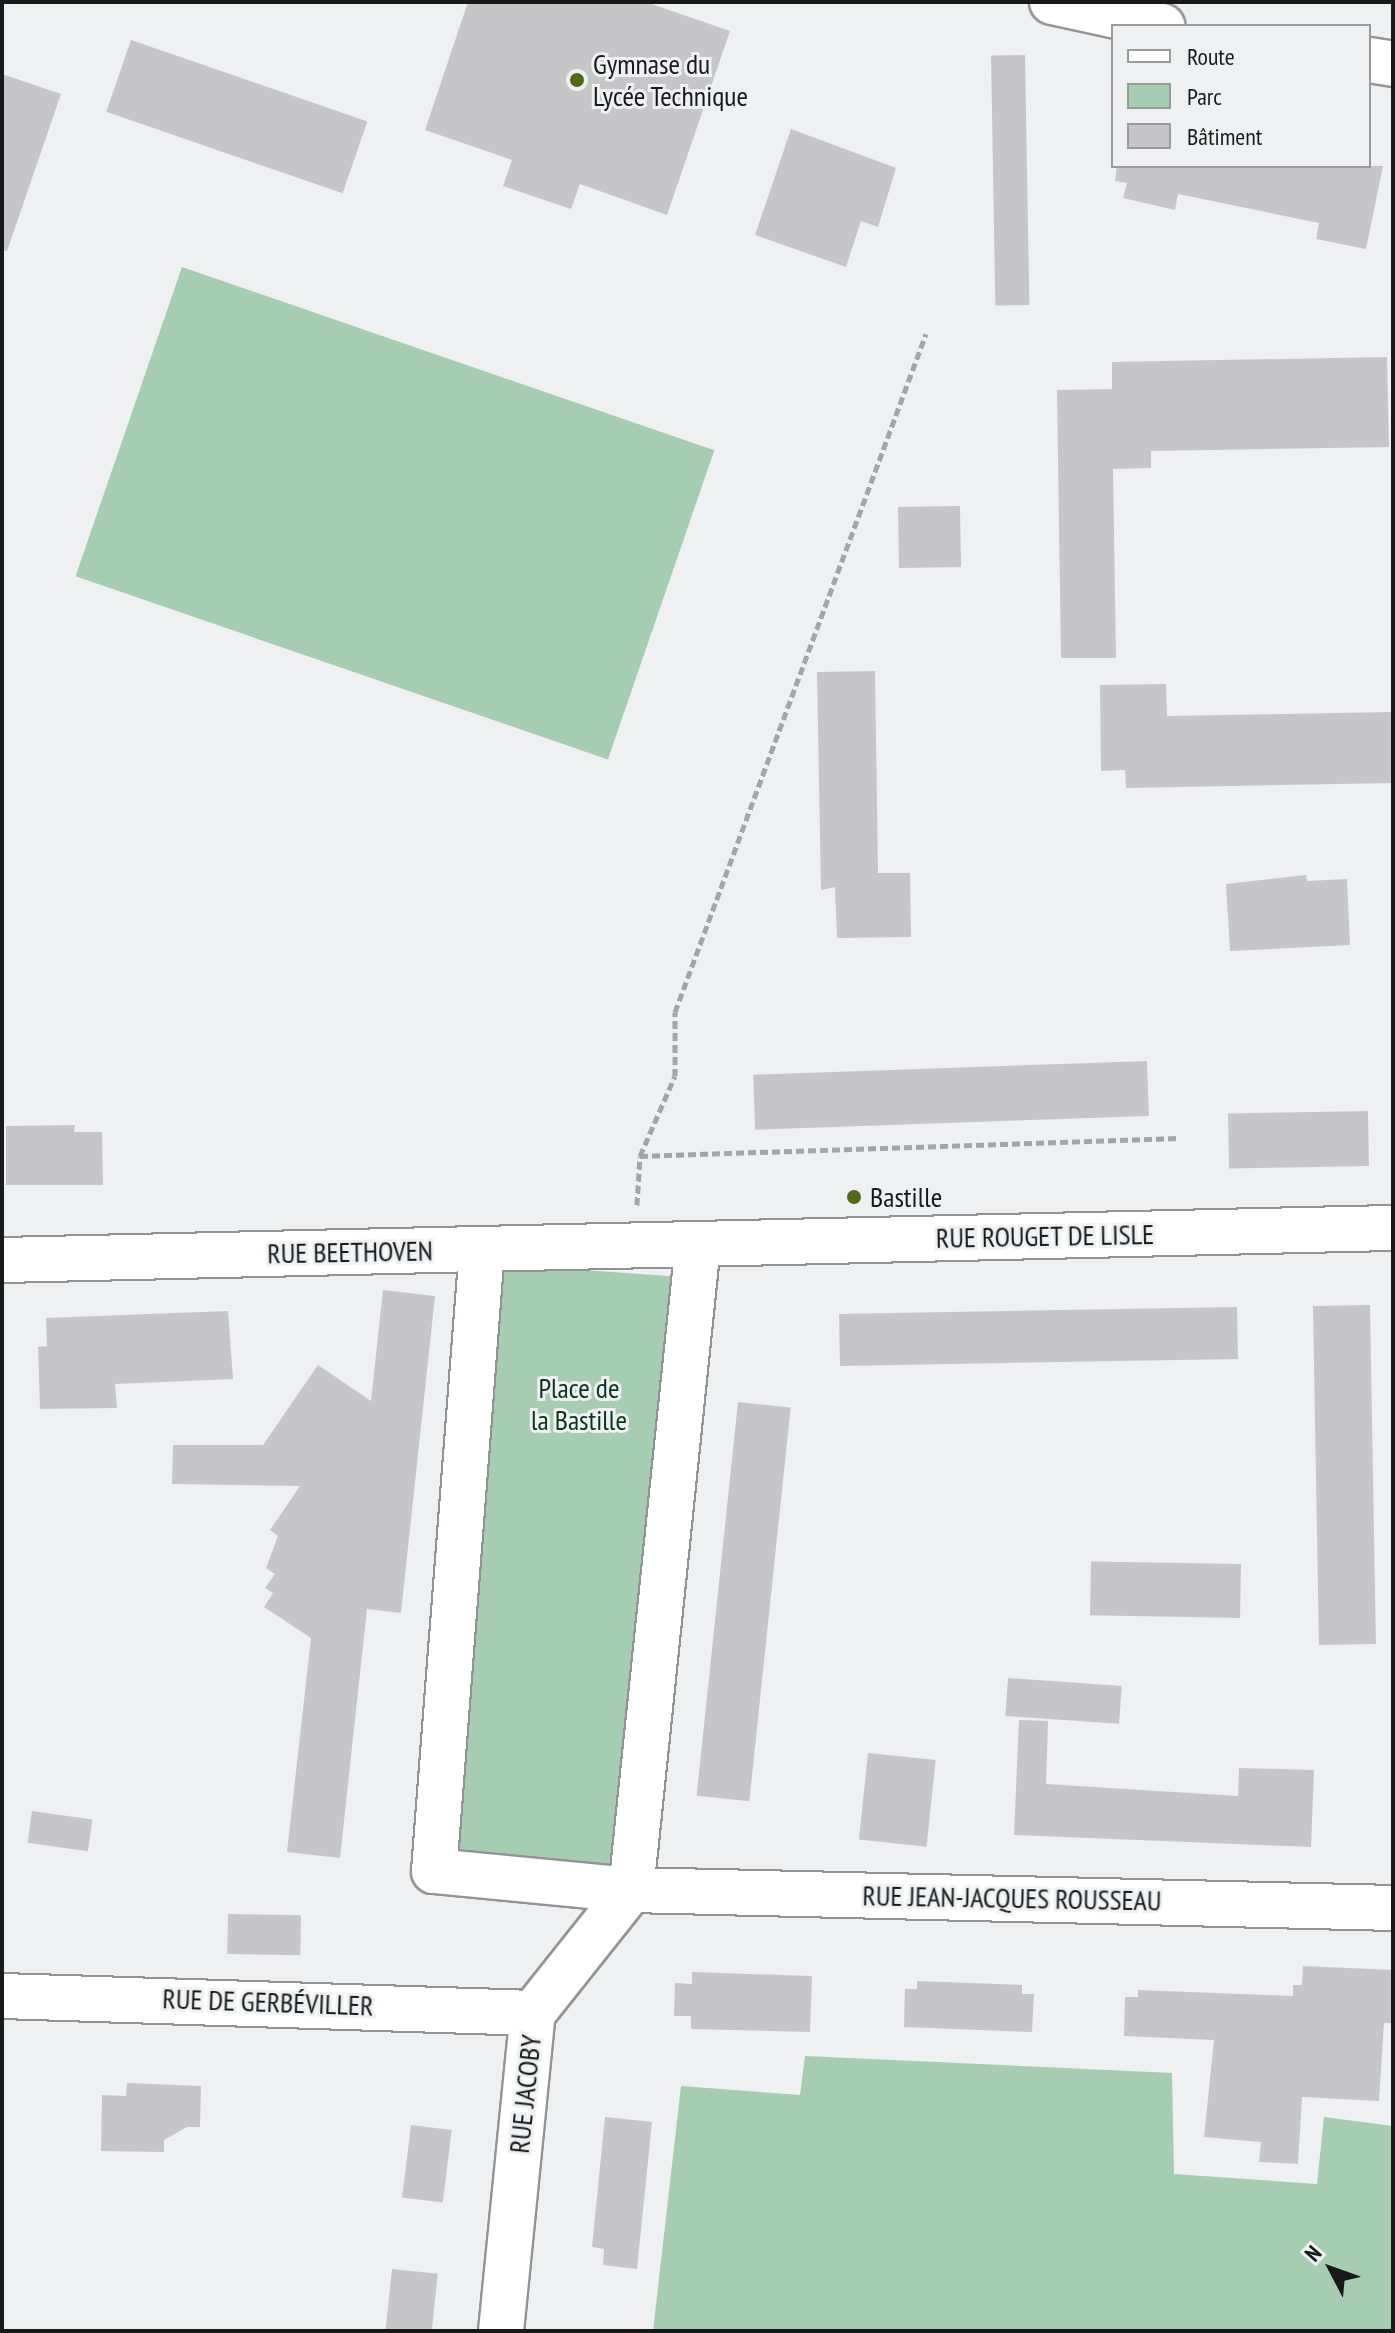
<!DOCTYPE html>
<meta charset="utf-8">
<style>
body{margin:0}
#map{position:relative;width:1395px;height:2333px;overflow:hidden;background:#eff0f2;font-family:"PT Sans Narrow",sans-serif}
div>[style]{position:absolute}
.green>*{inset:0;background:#a6ccb2;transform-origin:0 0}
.building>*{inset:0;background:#c6c6c8;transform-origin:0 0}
.path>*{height:5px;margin-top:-2.5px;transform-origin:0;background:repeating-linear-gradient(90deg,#a4a5a6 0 8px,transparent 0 12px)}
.roads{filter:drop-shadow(2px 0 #939395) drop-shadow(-2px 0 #939395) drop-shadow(0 2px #939395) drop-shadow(0 -2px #939395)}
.minor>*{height:44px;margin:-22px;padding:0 22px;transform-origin:22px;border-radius:22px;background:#fff}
.dots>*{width:22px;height:22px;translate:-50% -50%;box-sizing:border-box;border:4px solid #eff0f2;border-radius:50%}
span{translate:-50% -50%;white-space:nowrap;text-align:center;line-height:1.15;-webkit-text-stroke:6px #eff0f2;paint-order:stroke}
.poi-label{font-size:28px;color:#181919}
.left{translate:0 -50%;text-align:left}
.street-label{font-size:28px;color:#181919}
.park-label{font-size:28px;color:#06371d}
.frame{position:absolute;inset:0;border:4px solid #181919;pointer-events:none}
.legend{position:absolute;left:1111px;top:24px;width:260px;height:144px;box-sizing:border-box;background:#eff0f2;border:2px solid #999a9b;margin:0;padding:10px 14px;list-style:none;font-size:24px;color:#181919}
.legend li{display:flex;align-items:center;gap:16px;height:40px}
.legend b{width:40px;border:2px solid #999a9b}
.north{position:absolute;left:1291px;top:2229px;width:80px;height:80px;-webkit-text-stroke:6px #eff0f2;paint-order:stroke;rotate:311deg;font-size:22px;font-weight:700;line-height:32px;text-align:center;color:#181919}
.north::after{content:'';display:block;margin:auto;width:28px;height:36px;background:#181919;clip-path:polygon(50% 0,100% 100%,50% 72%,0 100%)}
</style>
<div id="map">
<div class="green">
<i style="left:182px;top:267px;width:563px;height:327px;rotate:19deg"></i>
<i style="left:683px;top:1277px;width:593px;height:189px;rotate:94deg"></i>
<i style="clip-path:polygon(805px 2056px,1172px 2073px,1174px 2174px,1317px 2184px,1324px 2117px,1393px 2126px,1393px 2331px,653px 2331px,681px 2086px,800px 2095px)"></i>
</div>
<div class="building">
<i style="clip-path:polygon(468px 2px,646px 2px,730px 31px,667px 215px,580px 184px,571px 209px,503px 186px,512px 160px,425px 130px)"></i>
<i style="left:131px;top:40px;width:250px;height:76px;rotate:19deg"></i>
<i style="left:1025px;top:55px;width:250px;height:34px;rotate:89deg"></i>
<i style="clip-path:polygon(2px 74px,61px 94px,7px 251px,2px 250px)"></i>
<i style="clip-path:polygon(791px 129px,896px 168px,878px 227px,861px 221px,846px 267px,755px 235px)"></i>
<i style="clip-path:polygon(1117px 166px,1383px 166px,1366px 249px,1316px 239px,1319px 223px,1178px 194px,1175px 210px,1123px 198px,1127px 183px,1115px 181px)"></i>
<i style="clip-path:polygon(1387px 357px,1389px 447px,1151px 451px,1151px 468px,1113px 469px,1116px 658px,1061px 658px,1057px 390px,1112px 389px,1112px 362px)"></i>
<i style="left:960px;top:506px;width:61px;height:62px;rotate:89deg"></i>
<i style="clip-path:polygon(875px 671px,878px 873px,910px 873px,911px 937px,837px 938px,835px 887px,821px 890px,817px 672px)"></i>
<i style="clip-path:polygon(1166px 684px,1167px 716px,1393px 712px,1393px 783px,1126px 788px,1125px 770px,1101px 771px,1100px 685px)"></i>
<i style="clip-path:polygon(1306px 875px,1307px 881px,1347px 879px,1350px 945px,1230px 951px,1226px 884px)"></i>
<i style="left:1147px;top:1061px;width:55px;height:394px;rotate:88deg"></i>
<i style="left:1368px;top:1111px;width:55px;height:140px;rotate:89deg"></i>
<i style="clip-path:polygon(75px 1125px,74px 1132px,102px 1132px,103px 1185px,6px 1185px,6px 1126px)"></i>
<i style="clip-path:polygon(383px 1290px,435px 1296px,401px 1613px,367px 1609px,340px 1858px,287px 1852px,311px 1638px,264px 1607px,273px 1593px,265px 1588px,275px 1574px,266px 1568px,278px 1536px,270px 1530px,300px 1486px,172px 1484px,173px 1445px,263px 1445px,318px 1365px,371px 1401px)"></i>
<i style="left:1370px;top:1305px;width:339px;height:57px;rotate:89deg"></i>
<i style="left:1237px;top:1307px;width:52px;height:398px;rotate:89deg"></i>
<i style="clip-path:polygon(228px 1311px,233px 1379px,115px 1384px,117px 1408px,40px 1409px,38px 1347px,47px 1346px,46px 1318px)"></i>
<i style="left:738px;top:1402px;width:53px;height:396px;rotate:6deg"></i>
<i style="left:1241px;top:1564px;width:54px;height:150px;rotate:91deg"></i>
<i style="left:1008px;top:1678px;width:114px;height:38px;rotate:4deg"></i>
<i style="clip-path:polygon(1019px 1720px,1048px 1721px,1046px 1784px,1238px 1796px,1239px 1768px,1314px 1770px,1311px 1847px,1014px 1835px)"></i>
<i style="left:868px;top:1753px;width:68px;height:87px;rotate:6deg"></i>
<i style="left:32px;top:1811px;width:61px;height:32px;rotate:8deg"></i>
<i style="left:228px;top:1914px;width:73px;height:40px;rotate:1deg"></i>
<i style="clip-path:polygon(1303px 1966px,1393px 1970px,1393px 2023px,1384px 2023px,1379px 2101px,1302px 2097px,1298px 2164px,1259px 2162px,1261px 2142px,1204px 2137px,1214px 2040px,1124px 2036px,1125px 1997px,1138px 1997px,1138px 1990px,1293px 1996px,1293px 1985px,1302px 1985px)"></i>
<i style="clip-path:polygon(692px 1972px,812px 1976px,810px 2032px,691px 2029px,691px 2016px,674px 2016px,675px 1983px,692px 1984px)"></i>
<i style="clip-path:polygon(917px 1981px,1022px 1985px,1022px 1994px,1034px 1994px,1032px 2032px,904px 2027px,905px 1989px,917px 1989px)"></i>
<i style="clip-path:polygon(127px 2083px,201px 2086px,200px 2127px,187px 2127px,164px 2140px,164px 2152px,101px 2151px,102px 2095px,126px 2096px)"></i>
<i style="clip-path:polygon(605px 2117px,652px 2122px,637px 2269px,603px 2265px,604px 2249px,592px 2247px)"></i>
<i style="left:411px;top:2125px;width:41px;height:73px;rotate:7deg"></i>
<i style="left:392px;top:2269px;width:46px;height:62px;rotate:6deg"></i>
</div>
<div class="path">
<i style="left:640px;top:1156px;width:539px;rotate:-1.91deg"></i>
<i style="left:637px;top:1205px;width:49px;rotate:-86.5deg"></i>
<i style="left:640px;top:1156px;width:87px;rotate:-66.4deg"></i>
<i style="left:675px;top:1076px;width:64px;rotate:-90deg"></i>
<i style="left:675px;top:1012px;width:723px;rotate:-69.69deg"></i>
</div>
<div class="roads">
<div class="minor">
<i style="left:1052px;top:2px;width:113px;rotate:12.3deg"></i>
<i style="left:1369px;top:60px;width:24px;rotate:9deg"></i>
<i style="left:482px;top:1249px;width:624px;rotate:94.41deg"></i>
<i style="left:434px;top:1871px;width:198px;rotate:5.5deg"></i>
<i style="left:631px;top:1890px;width:762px;rotate:1.35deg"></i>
<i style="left:2px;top:1260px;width:1391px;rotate:-1.32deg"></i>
<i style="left:631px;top:1890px;width:649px;rotate:-84.08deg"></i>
<i style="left:2px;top:1996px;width:531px;rotate:1.83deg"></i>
<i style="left:501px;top:2331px;width:320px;rotate:-84.3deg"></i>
<i style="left:533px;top:2013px;width:157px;rotate:-51.5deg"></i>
</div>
</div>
<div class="dots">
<i style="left:577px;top:80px;background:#516919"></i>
<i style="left:854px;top:1197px;background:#516919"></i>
</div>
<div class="poi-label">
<span class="left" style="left:593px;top:80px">Gymnase du<br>Lycée Technique</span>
<span class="left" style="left:870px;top:1197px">Bastille</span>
</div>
<div class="street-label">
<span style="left:1045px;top:1236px;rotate:-1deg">RUE ROUGET DE LISLE</span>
<span style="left:350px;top:1252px;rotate:-1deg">RUE BEETHOVEN</span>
<span style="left:1012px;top:1898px;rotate:1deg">RUE JEAN-JACQUES ROUSSEAU</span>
<span style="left:268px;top:2002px;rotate:2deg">RUE DE GERBÉVILLER</span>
<span style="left:525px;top:2094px;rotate:-84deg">RUE JACOBY</span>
</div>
<div class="park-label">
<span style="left:579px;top:1404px">Place de<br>la Bastille</span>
</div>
<div class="frame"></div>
<ul class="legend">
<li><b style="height:10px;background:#fff"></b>Route</li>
<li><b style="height:22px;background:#a6ccb2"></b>Parc</li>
<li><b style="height:22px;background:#c6c6c8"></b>Bâtiment</li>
</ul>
<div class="north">N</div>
</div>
